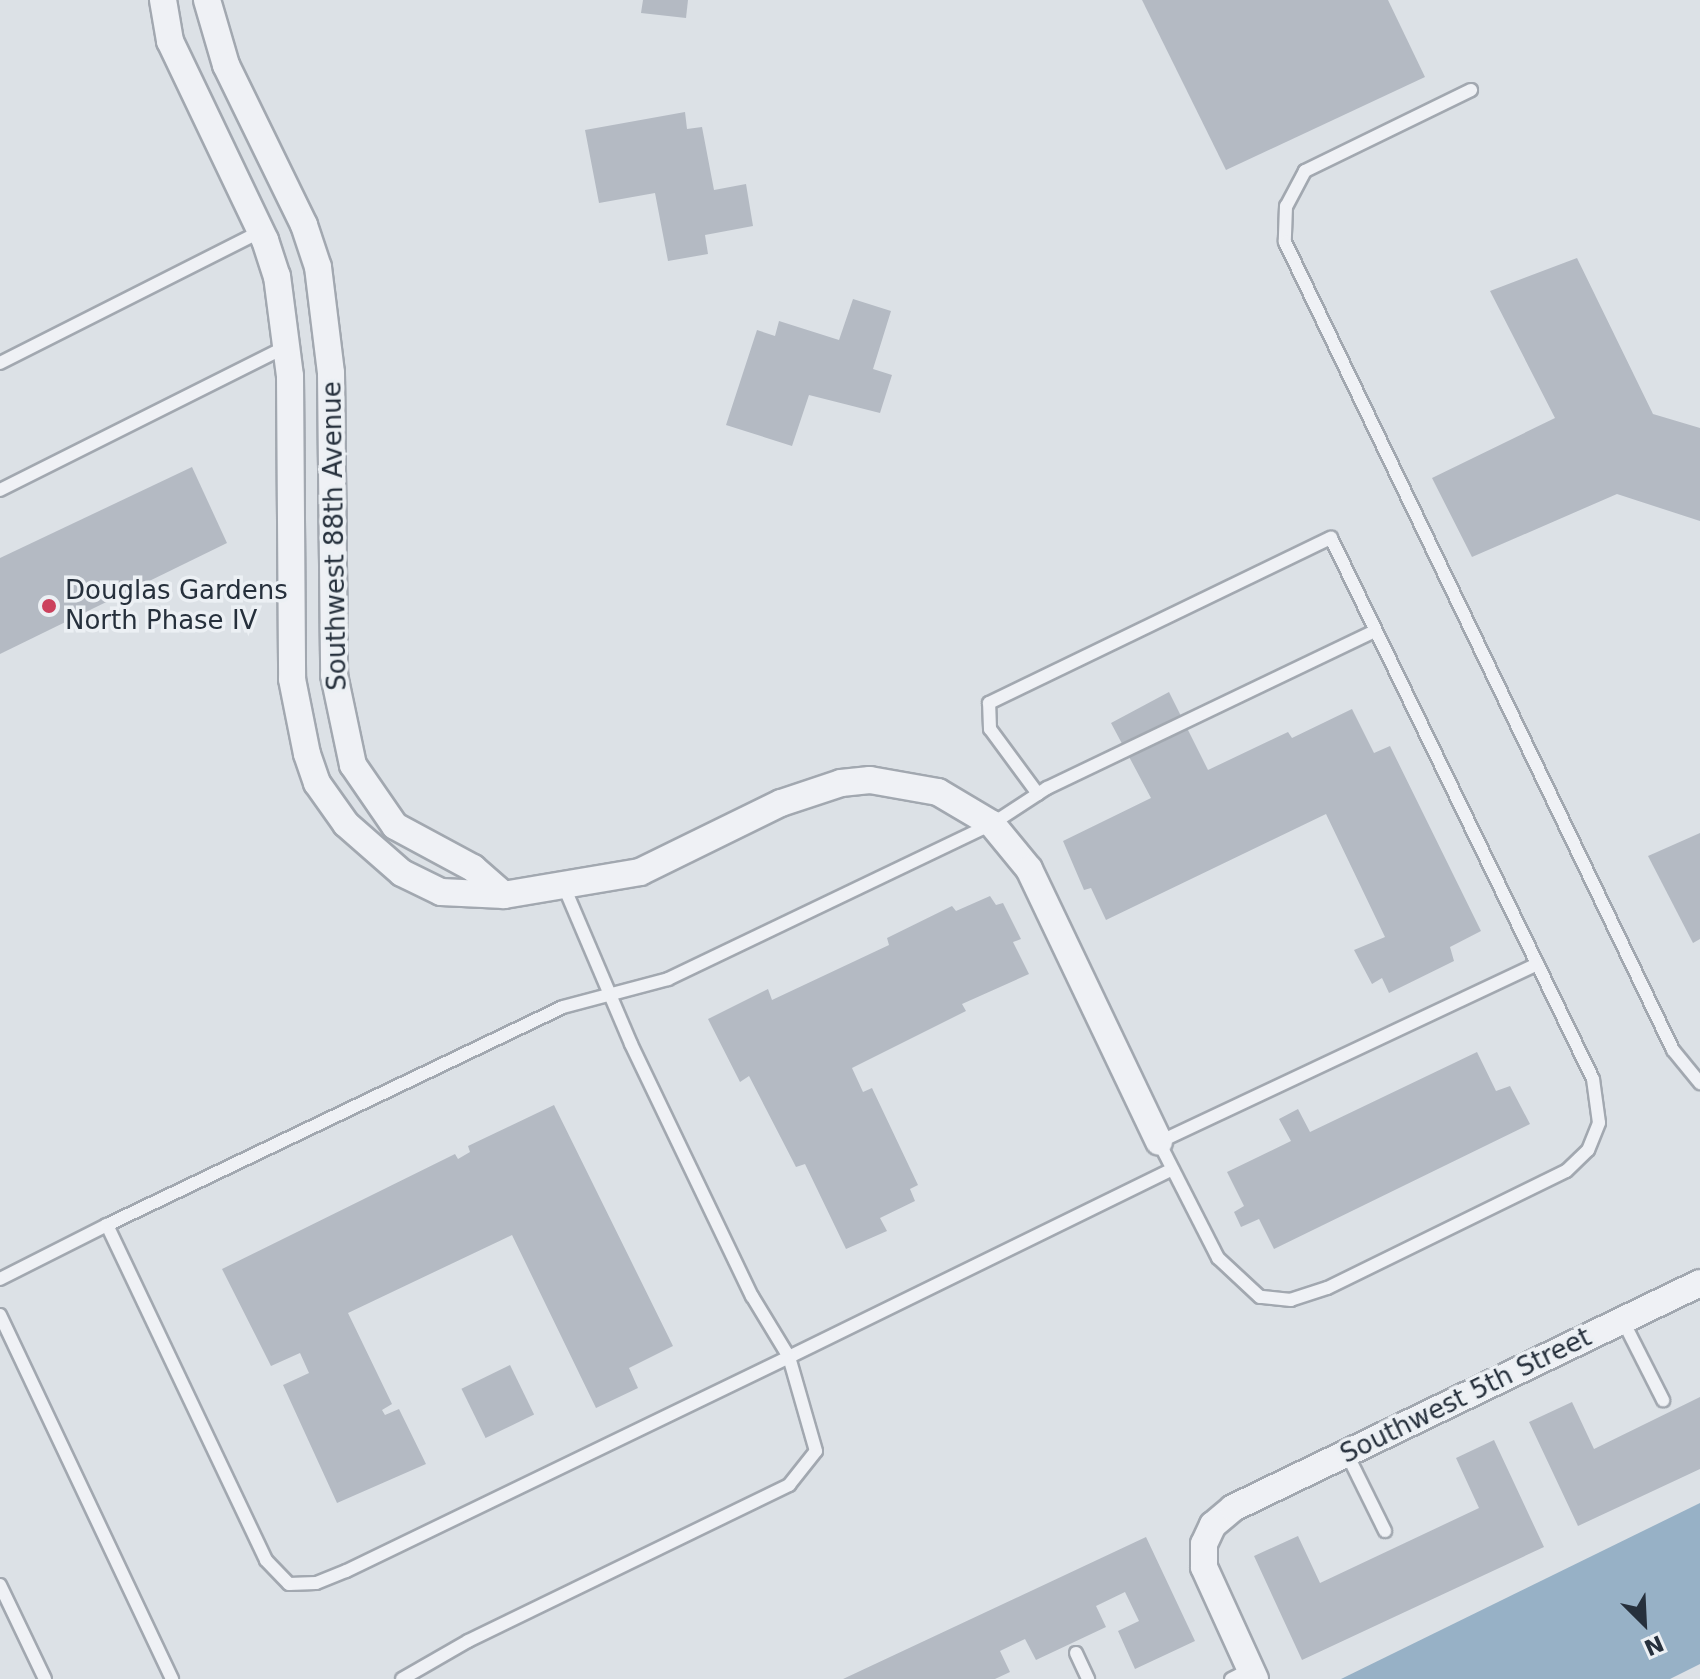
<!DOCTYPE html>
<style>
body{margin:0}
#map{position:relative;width:1700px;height:1679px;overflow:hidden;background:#dce1e6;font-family:"DejaVu Sans",sans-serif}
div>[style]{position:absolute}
.water>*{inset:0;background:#97b1c6}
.building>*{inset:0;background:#b4bac3;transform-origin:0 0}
.roads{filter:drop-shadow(2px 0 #a2a8b0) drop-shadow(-2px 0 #a2a8b0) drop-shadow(0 2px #a2a8b0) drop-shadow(0 -2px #a2a8b0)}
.service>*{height:12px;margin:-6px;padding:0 6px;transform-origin:6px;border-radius:6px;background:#eff1f5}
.minor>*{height:26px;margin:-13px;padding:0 13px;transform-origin:13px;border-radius:13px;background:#eff1f5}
.dots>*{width:22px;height:22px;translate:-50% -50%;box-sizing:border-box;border:4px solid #ecf0f4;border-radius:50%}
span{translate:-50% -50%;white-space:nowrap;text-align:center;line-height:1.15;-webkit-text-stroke:7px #ecf0f4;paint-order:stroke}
.street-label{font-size:26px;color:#26303c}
.poi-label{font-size:26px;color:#26303c}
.left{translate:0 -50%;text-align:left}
.north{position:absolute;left:1604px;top:1583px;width:80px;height:80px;-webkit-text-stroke:6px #ecf0f4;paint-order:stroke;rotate:156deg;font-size:22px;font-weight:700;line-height:32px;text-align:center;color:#26303c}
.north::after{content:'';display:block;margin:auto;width:28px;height:36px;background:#26303c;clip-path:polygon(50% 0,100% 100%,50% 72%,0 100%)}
</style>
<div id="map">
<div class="water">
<i style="clip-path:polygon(1700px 1503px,1700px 1664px,1670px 1679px,1341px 1679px)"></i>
</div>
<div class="building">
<i style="clip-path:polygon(643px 0,688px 0,686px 18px,641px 13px)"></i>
<i style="clip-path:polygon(1142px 0,1388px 0,1425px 77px,1226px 170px)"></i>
<i style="clip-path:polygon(685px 112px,687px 129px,702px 127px,714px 190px,746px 184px,753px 226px,705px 235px,708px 254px,668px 261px,655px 193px,599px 203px,585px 130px)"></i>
<i style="clip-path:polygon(1577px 258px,1653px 414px,1700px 428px,1700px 521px,1617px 494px,1472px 557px,1432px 478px,1555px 418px,1490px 291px)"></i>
<i style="clip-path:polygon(853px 299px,891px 311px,873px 369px,892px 375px,880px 413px,809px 395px,792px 446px,726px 425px,757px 330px,775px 336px,779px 321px,839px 340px)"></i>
<i style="clip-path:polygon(192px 467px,227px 543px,0 654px,0 558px)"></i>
<i style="clip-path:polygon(1169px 692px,1208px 770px,1288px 732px,1292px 738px,1352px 709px,1374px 753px,1390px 746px,1481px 931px,1450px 947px,1454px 961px,1389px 993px,1382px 978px,1372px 984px,1354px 950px,1385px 937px,1326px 814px,1106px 920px,1091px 888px,1084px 890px,1063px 841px,1151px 798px,1111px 723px)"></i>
<i style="clip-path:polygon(1700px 833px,1700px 939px,1693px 943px,1648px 856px)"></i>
<i style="clip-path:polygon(990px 896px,996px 905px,1003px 903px,1021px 939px,1013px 942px,1029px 974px,962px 1004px,966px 1011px,852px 1068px,863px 1092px,872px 1088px,918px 1185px,910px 1189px,915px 1201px,880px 1218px,887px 1231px,846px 1249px,805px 1164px,796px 1167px,749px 1076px,740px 1082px,708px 1019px,768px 989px,772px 1000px,889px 945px,887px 938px,952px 906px,956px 911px)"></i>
<i style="clip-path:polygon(1477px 1052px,1496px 1091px,1510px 1086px,1530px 1124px,1274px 1249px,1259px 1219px,1241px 1227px,1234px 1212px,1244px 1206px,1227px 1172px,1291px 1141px,1279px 1119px,1298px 1109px,1310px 1132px)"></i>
<i style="clip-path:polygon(554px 1105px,673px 1346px,629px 1368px,638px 1388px,596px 1408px,512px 1235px,348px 1313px,392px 1404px,382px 1410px,385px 1415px,399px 1409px,426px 1464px,337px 1503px,283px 1385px,309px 1373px,300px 1353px,271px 1366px,222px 1269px,455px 1154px,458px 1159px,470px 1152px,468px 1146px)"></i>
<i style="left:510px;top:1365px;width:55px;height:54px;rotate:64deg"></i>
<i style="clip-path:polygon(1700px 1397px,1700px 1469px,1578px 1526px,1529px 1422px,1572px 1402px,1594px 1449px)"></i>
<i style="clip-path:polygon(1494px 1440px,1544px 1547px,1302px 1660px,1254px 1556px,1298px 1536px,1320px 1583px,1479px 1508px,1456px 1458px)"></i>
<i style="clip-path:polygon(1146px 1537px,1195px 1641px,1135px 1669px,1118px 1631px,1139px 1621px,1125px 1592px,1096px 1606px,1106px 1627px,1036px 1660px,1025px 1639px,1000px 1651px,1010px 1672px,995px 1679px,843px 1679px)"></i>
</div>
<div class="roads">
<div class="service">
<i style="left:1471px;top:90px;width:185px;rotate:154deg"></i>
<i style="left:1305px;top:171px;width:40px;rotate:118deg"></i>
<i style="left:1286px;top:206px;width:36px;rotate:92deg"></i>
<i style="left:1285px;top:242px;width:896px;rotate:64.35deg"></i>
<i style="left:1673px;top:1050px;width:43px;rotate:50.7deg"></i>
<i style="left:0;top:363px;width:292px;rotate:-26.8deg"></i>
<i style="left:0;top:490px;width:320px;rotate:-26.6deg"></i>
<i style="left:1038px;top:794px;width:81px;rotate:-126.4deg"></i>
<i style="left:990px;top:729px;width:26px;rotate:-92deg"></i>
<i style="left:989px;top:703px;width:380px;rotate:-25.8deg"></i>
<i style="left:1331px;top:538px;width:601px;rotate:64.16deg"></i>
<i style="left:1593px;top:1079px;width:44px;rotate:82.2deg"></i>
<i style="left:1599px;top:1123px;width:29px;rotate:112deg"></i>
<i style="left:1588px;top:1150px;width:30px;rotate:136deg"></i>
<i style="left:1566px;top:1171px;width:266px;rotate:153.9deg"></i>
<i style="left:1327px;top:1288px;width:38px;rotate:162deg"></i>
<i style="left:1291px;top:1300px;width:31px;rotate:-174deg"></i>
<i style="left:1260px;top:1297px;width:57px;rotate:-137.1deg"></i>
<i style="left:1218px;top:1258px;width:130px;rotate:-117deg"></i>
<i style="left:1159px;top:1142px;width:418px;rotate:-25.2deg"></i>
<i style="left:565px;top:889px;width:168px;rotate:66.9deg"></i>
<i style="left:631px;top:1044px;width:280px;rotate:64.4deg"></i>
<i style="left:752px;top:1296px;width:71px;rotate:58.8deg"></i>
<i style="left:789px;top:1357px;width:427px;rotate:-26.1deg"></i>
<i style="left:0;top:1279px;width:120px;rotate:-26.8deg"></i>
<i style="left:0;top:1315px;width:403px;rotate:64.7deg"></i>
<i style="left:1623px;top:1321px;width:89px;rotate:63.1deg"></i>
<i style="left:1347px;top:1454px;width:86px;rotate:63.7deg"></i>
<i style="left:0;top:1585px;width:104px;rotate:64.4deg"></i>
<i style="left:1076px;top:1653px;width:29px;rotate:65deg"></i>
<i style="left:402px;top:1679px;width:76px;rotate:-29.9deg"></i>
<i style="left:468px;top:1641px;width:357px;rotate:-25.9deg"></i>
<i style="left:789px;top:1485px;width:43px;rotate:-51.5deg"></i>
<i style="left:816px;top:1451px;width:98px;rotate:-106deg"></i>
<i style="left:789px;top:1357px;width:492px;rotate:154.2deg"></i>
<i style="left:346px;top:1571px;width:32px;rotate:158deg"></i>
<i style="left:316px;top:1583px;width:27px;rotate:178deg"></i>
<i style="left:289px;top:1584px;width:33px;rotate:-134deg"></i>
<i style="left:266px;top:1560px;width:371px;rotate:-115.4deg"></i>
<i style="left:107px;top:1225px;width:505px;rotate:-25.55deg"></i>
<i style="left:563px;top:1007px;width:109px;rotate:-14.9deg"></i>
<i style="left:668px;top:979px;width:359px;rotate:-25.6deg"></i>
<i style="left:992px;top:824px;width:66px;rotate:-33.2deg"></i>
<i style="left:1047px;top:788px;width:363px;rotate:-25.6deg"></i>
<i style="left:1231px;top:1679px;width:22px;rotate:-27deg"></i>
</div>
<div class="minor">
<i style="left:163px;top:0;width:42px;rotate:80.3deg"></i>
<i style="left:170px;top:41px;width:221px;rotate:64.5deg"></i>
<i style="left:265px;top:240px;width:38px;rotate:72deg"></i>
<i style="left:277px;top:276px;width:101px;rotate:82.6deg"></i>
<i style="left:290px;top:376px;width:303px;rotate:89.6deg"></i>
<i style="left:292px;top:679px;width:76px;rotate:78.7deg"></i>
<i style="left:307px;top:754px;width:31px;rotate:71deg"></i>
<i style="left:317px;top:783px;width:50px;rotate:54.7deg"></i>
<i style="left:346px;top:824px;width:74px;rotate:41.2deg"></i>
<i style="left:402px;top:873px;width:43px;rotate:26deg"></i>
<i style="left:441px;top:892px;width:63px;rotate:2.7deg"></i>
<i style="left:504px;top:895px;width:138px;rotate:-9.6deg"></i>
<i style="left:640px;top:872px;width:157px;rotate:-26.1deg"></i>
<i style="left:781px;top:803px;width:63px;rotate:-18.4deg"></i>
<i style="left:841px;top:783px;width:29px;rotate:-6deg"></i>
<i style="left:870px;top:780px;width:69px;rotate:10deg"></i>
<i style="left:938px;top:792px;width:63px;rotate:30.7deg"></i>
<i style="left:992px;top:824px;width:58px;rotate:50.6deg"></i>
<i style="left:1029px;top:869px;width:302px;rotate:64.5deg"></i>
<i style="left:207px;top:0;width:68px;rotate:73.7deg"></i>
<i style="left:226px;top:65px;width:178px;rotate:64deg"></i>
<i style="left:304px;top:225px;width:44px;rotate:71.6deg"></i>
<i style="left:318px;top:267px;width:107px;rotate:83deg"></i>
<i style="left:331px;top:373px;width:302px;rotate:89.4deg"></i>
<i style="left:334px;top:675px;width:92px;rotate:78.1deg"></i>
<i style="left:353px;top:765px;width:74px;rotate:55.5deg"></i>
<i style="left:395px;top:826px;width:89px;rotate:28.3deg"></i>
<i style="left:473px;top:868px;width:41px;rotate:41.1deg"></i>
<i style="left:1255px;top:1679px;width:123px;rotate:-114.5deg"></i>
<i style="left:1204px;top:1567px;width:23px;rotate:-90deg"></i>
<i style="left:1204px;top:1544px;width:21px;rotate:-65deg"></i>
<i style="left:1213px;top:1525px;width:26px;rotate:-40deg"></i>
<i style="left:1233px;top:1508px;width:518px;rotate:-25.72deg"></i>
</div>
</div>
<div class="dots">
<i style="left:49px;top:606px;background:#cc415d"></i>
</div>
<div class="street-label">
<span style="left:335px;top:536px;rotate:-91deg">Southwest 88th Avenue</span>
<span style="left:1466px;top:1396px;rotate:-26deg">Southwest 5th Street</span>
</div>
<div class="poi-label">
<span class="left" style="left:65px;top:606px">Douglas Gardens<br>North Phase IV</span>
</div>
<div class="north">N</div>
</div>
